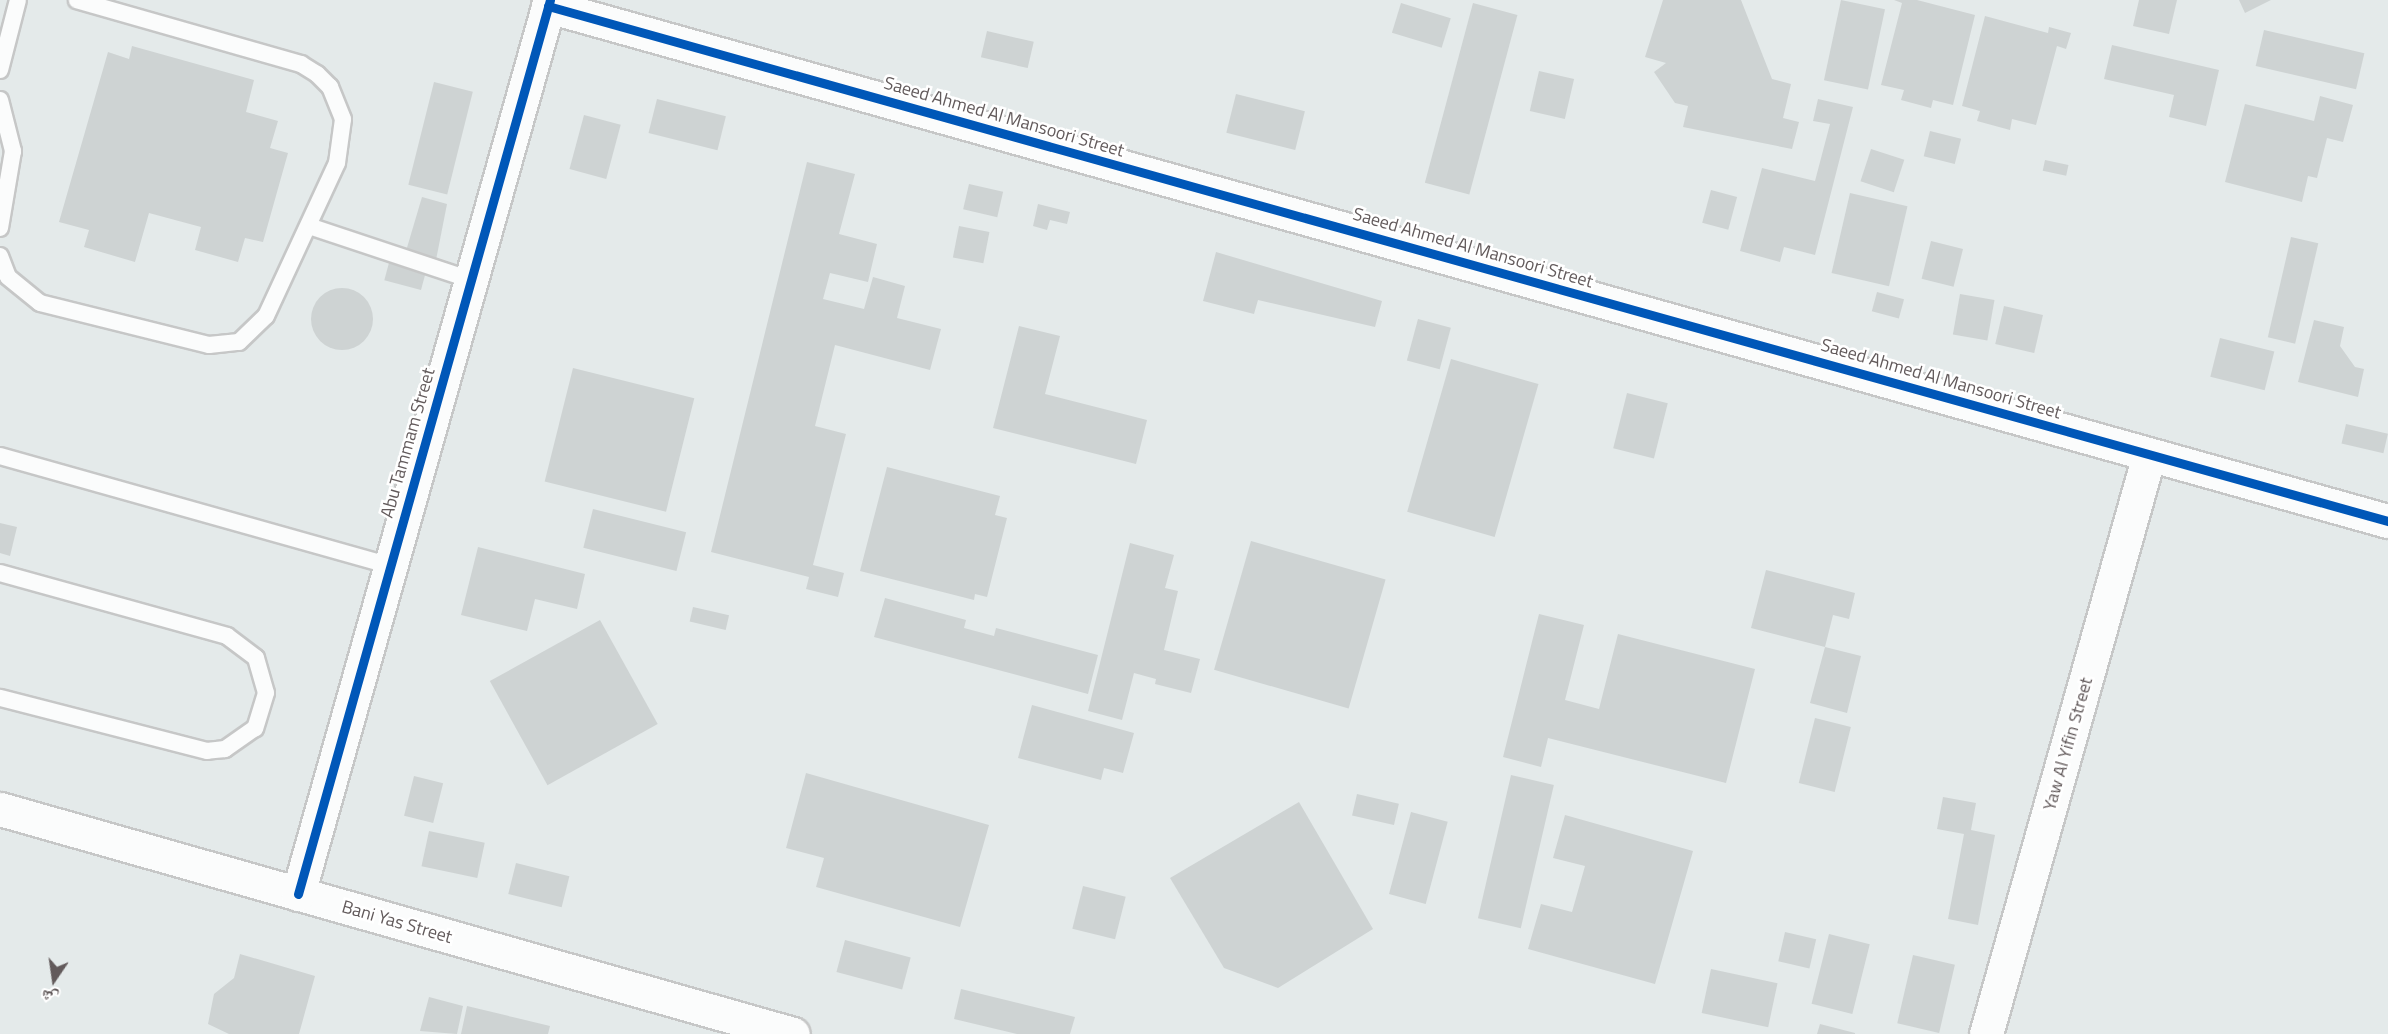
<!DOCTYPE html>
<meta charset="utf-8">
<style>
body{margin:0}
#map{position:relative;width:2388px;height:1034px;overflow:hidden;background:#e4eaea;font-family:"Titillium Web","Noto Naskh Arabic",sans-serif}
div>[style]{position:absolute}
.building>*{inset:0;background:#ced3d3;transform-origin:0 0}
.round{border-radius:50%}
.roads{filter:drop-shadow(2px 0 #c6c7c7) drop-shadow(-2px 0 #c6c7c7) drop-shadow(0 2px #c6c7c7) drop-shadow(0 -2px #c6c7c7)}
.lane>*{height:16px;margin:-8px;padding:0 8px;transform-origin:8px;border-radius:8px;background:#fbfcfc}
.street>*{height:33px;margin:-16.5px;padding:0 16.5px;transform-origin:16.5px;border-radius:16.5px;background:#fbfcfc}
.cycleway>*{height:9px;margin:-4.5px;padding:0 4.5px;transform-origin:4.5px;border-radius:4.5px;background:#0057b8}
span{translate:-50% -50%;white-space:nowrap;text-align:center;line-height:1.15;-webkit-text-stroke:5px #fff;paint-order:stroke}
.street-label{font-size:18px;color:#625a5b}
.north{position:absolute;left:24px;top:950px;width:60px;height:60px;-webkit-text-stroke:4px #fff;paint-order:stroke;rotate:193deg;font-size:16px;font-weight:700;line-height:24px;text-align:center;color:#625a5b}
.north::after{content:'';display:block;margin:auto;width:21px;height:27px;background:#625a5b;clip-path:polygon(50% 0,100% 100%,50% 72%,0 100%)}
</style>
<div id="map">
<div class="building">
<i style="clip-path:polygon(1663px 0,1741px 0,1772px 79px,1791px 84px,1783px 118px,1799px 122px,1792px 149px,1683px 127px,1688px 106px,1675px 103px,1654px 72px,1666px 63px,1645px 57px)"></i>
<i style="left:1841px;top:0;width:45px;height:82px;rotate:12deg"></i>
<i style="clip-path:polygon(1894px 0,1917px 0,1975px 15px,1953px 105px,1933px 100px,1931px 108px,1901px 100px,1904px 90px,1881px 85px,1902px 3px)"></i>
<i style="clip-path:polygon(2139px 0,2177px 0,2169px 34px,2133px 26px)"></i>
<i style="clip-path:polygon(2239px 0,2271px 0,2245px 13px)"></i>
<i style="left:1401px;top:3px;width:52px;height:31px;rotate:17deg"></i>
<i style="left:1473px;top:3px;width:46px;height:186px;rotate:15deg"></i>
<i style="clip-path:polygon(1985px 16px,2048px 33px,2049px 27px,2071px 33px,2066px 49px,2057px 46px,2036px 125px,2012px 119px,2010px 130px,1977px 121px,1980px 111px,1962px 106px)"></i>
<i style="left:2264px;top:30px;width:103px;height:37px;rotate:13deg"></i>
<i style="left:987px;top:31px;width:48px;height:27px;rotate:13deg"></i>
<i style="clip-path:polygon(2112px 45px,2219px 70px,2206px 126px,2169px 117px,2174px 95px,2104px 79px)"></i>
<i style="clip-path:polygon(132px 46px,254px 80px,246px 112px,278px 121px,270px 148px,288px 153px,263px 242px,245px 238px,238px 262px,195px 250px,201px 227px,149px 213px,135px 262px,84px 247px,89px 230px,59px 222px,108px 52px,129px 59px)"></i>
<i style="left:1539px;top:71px;width:36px;height:41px;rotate:13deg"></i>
<i style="left:434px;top:82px;width:40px;height:106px;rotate:14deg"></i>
<i style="left:1236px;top:94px;width:71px;height:40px;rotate:14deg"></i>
<i style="clip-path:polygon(2320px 96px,2353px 105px,2343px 142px,2327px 138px,2317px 178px,2308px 176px,2302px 202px,2225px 182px,2245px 104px,2314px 121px)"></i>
<i style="left:657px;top:99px;width:71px;height:35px;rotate:14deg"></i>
<i style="clip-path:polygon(1818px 99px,1853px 107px,1815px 255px,1784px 247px,1780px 262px,1740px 251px,1762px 168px,1815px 181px,1830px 124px,1813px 121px)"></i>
<i style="left:584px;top:115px;width:38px;height:56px;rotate:15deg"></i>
<i style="left:1930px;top:131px;width:32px;height:26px;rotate:14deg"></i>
<i style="left:1871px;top:149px;width:35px;height:34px;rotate:18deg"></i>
<i style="left:2045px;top:160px;width:24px;height:11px;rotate:12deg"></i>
<i style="clip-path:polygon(807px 162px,855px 174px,839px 234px,877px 244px,868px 282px,830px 273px,823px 299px,864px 309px,873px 277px,905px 286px,897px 318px,941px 329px,930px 370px,835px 345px,815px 426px,846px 434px,813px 565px,844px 573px,838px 597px,806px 589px,809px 577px,711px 552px)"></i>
<i style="left:969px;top:184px;width:35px;height:26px;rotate:13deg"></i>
<i style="left:1711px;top:190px;width:27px;height:34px;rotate:15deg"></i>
<i style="left:1850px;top:193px;width:59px;height:82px;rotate:13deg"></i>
<i style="clip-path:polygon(422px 197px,447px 204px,436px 260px,406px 251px)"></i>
<i style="clip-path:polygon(1038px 204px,1070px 212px,1067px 224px,1050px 220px,1047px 230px,1033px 226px)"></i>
<i style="left:959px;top:226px;width:31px;height:32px;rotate:11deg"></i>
<i style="left:2291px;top:237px;width:28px;height:103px;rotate:13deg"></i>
<i style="left:1931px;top:241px;width:33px;height:39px;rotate:14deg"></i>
<i style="clip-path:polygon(1216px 252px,1382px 301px,1375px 327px,1258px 300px,1254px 314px,1203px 301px)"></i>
<i style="left:390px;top:259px;width:38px;height:22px;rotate:15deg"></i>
<i class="round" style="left:311px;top:288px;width:62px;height:62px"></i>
<i style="left:1877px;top:292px;width:28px;height:20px;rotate:15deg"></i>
<i style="left:1960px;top:294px;width:35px;height:41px;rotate:10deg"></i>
<i style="left:2004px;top:306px;width:40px;height:39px;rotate:13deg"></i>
<i style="left:1418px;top:319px;width:34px;height:43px;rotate:15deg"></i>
<i style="clip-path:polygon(2314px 320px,2344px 327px,2340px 346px,2355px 367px,2364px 369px,2358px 397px,2298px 382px)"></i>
<i style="clip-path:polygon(1019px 326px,1060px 336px,1045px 394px,1147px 420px,1136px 464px,993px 428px)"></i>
<i style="left:2220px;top:338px;width:56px;height:40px;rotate:14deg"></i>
<i style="left:1451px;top:359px;width:91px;height:159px;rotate:16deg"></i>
<i style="left:573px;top:368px;width:125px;height:117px;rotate:14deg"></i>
<i style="left:1627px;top:393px;width:42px;height:57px;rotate:14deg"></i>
<i style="left:2346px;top:424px;width:43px;height:20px;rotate:13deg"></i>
<i style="clip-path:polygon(887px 467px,1000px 496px,995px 515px,1007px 518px,987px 597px,975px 594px,974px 600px,860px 571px)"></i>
<i style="left:593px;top:509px;width:96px;height:40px;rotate:14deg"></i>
<i style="clip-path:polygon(0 523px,17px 527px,10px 556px,0 553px)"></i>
<i style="left:1251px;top:541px;width:140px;height:134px;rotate:16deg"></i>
<i style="clip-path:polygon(1130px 543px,1174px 555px,1165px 588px,1178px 591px,1164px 650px,1200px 659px,1191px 693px,1155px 684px,1156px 679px,1134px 673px,1122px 720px,1088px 711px)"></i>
<i style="clip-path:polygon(478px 547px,585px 574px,577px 609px,535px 599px,527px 631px,461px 615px)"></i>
<i style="clip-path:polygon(1766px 570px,1855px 593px,1849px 619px,1833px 615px,1825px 647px,1861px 656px,1847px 713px,1810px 703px,1825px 647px,1751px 628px)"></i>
<i style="clip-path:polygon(885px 598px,966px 620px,964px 628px,994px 636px,996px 628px,1098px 655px,1088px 694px,874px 637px)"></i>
<i style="left:693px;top:607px;width:37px;height:15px;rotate:13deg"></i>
<i style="clip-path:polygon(1539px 614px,1584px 625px,1565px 700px,1599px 709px,1618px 634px,1755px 669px,1726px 783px,1548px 738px,1541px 767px,1503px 757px)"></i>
<i style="left:600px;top:620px;width:119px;height:126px;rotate:61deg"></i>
<i style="clip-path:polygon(1032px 705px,1134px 733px,1123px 773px,1104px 768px,1101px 780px,1018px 758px)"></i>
<i style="left:1815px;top:718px;width:37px;height:67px;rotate:14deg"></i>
<i style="clip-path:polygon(806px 773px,989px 825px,960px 927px,816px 887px,824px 858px,786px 848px)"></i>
<i style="left:1511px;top:775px;width:44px;height:147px;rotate:13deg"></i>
<i style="left:414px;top:776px;width:30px;height:41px;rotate:14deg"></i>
<i style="left:1357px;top:794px;width:43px;height:22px;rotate:13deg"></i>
<i style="clip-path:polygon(1943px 797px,1976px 803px,1971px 830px,1995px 835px,1978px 925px,1948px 919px,1964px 834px,1937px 829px)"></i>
<i style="clip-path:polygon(1299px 802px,1373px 929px,1278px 988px,1224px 968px,1170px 878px)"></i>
<i style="left:1411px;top:812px;width:38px;height:85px;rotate:15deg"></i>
<i style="clip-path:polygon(1565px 815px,1693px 851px,1655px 984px,1528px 949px,1541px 904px,1572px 912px,1585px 866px,1553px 858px)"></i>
<i style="left:429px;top:831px;width:57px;height:36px;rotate:12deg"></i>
<i style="left:516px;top:863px;width:55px;height:32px;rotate:14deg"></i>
<i style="left:1083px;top:886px;width:44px;height:44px;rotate:14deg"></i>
<i style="left:1785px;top:932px;width:32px;height:30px;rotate:13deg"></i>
<i style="left:1829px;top:934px;width:42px;height:72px;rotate:14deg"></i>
<i style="left:845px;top:940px;width:68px;height:33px;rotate:15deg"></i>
<i style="clip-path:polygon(240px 954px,315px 976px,299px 1034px,229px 1034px,208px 1024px,214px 994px,234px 978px)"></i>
<i style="left:1913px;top:955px;width:43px;height:70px;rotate:13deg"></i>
<i style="left:1711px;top:969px;width:68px;height:45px;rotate:12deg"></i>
<i style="clip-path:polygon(961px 989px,1075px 1017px,1070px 1034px,1017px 1034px,954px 1019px)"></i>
<i style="clip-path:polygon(429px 997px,463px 1006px,457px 1034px,420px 1031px)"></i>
<i style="clip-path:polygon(467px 1006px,550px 1026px,548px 1034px,461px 1034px)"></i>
<i style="clip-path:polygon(1820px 1024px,1855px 1033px,1855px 1034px,1817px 1034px)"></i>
</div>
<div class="roads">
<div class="lane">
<i style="left:0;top:70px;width:72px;rotate:-75.6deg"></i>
<i style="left:0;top:100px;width:53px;rotate:75.7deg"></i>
<i style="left:13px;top:151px;width:78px;rotate:99.6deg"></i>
<i style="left:309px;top:226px;width:171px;rotate:18.4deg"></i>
<i style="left:0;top:256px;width:22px;rotate:69deg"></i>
<i style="left:8px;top:277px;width:41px;rotate:39.1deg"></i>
<i style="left:40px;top:303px;width:174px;rotate:14deg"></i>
<i style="left:209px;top:345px;width:30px;rotate:-6deg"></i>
<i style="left:239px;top:342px;width:37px;rotate:-44deg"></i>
<i style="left:266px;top:316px;width:169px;rotate:-65.1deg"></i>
<i style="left:337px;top:163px;width:44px;rotate:-82.2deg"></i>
<i style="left:343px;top:119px;width:35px;rotate:-112deg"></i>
<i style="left:330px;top:87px;width:18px;rotate:-135deg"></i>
<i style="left:317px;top:74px;width:19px;rotate:-148deg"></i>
<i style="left:301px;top:64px;width:233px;rotate:-164.1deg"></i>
<i style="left:0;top:456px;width:406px;rotate:15.7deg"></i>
<i style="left:0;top:573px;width:236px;rotate:15.5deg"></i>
<i style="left:227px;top:636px;width:36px;rotate:37deg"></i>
<i style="left:256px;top:658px;width:36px;rotate:74deg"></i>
<i style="left:266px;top:693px;width:37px;rotate:107deg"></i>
<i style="left:255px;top:728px;width:37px;rotate:145deg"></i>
<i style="left:225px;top:749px;width:18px;rotate:174deg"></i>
<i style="left:207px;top:751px;width:214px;rotate:-165.6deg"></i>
</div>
<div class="street">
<i style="left:548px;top:6px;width:1911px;rotate:15.64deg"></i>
<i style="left:0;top:809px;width:824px;rotate:15.84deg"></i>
<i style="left:298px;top:894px;width:929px;rotate:-74.26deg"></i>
<i style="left:1986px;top:1034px;width:602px;rotate:-74.28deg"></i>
</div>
</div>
<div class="cycleway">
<i style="left:548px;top:6px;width:1911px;rotate:15.64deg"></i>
<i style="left:298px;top:894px;width:929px;rotate:-74.26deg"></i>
</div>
<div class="street-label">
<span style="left:1004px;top:117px;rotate:16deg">Saeed Ahmed Al Mansoori Street</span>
<span style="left:1473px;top:248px;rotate:16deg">Saeed Ahmed Al Mansoori Street</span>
<span style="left:1941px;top:379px;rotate:16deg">Saeed Ahmed Al Mansoori Street</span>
<span style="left:408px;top:443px;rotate:-74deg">Abu Tammam Street</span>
<span style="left:2068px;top:744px;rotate:-74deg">Yaw Al Yifin Street</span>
<span style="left:397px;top:922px;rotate:16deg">Bani Yas Street</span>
</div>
<div class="north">ش</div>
</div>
